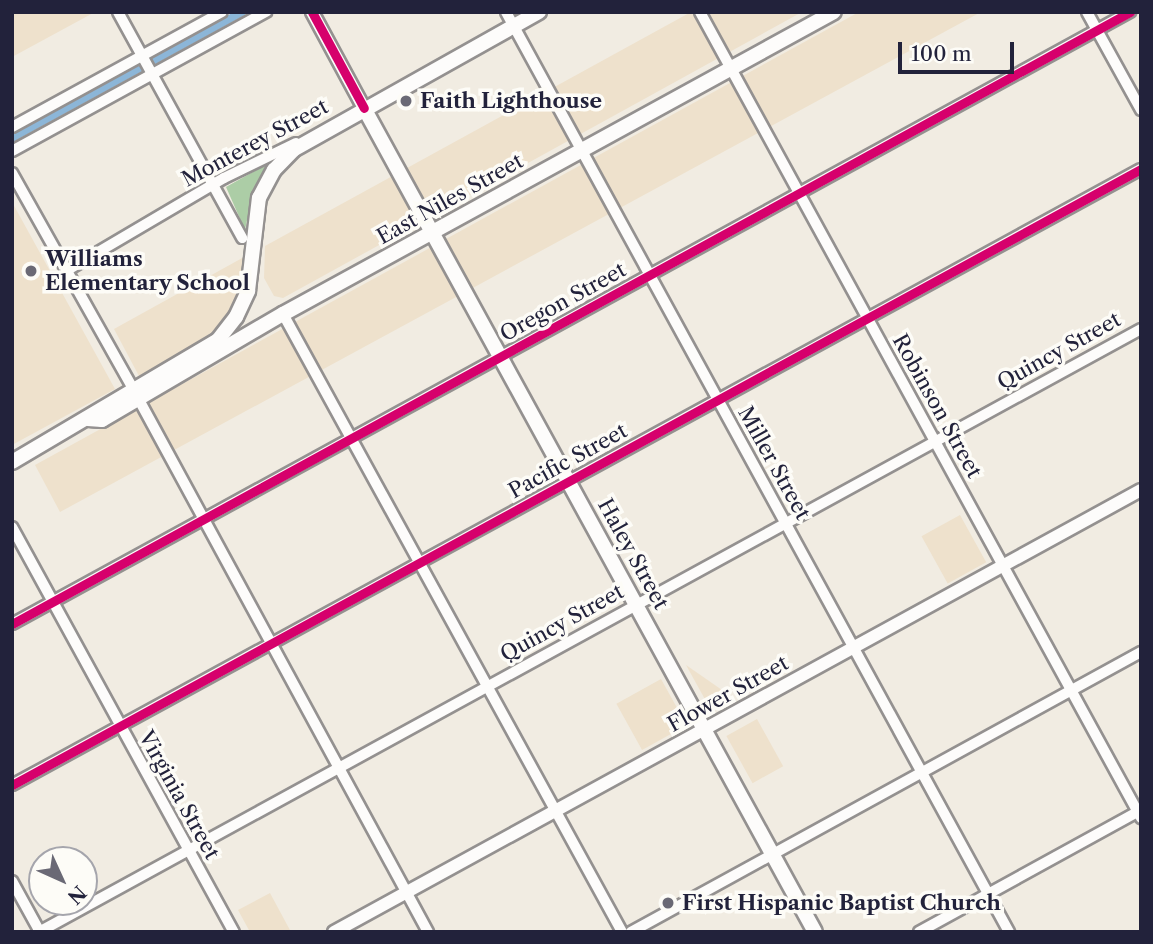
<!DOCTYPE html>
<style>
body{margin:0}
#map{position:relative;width:1153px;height:944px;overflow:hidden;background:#f1ece2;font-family:"Libre Caslon Text",serif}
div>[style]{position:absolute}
.built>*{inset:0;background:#eee1cc;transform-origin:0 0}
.forest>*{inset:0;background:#accda6}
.canal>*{height:8px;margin:-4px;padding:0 4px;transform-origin:4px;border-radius:4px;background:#8cb6d8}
.roads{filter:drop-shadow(2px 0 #949190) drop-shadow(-2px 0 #949190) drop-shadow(0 2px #949190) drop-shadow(0 -2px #949190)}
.minor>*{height:10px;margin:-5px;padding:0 5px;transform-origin:5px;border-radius:5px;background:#fdfcfb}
.tertiary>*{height:12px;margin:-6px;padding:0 6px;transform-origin:6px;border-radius:6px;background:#fdfcfb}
.secondary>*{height:14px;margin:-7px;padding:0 7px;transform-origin:7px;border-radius:7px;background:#fdfcfb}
.cycleway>*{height:9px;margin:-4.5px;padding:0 4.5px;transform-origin:4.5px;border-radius:4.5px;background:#d6006c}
.dots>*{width:19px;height:19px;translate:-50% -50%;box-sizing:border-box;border:4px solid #fdfcf7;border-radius:50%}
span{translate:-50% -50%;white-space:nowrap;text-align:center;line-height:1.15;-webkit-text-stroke:7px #fdfcf7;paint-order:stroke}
.poi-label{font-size:21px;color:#22223b;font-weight:700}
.left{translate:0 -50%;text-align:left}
.street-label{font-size:21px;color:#22223b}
.frame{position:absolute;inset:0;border:14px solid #22223b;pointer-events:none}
.north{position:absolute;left:28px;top:846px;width:70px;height:70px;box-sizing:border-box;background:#fdfcf7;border:2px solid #a5a5ac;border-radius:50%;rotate:135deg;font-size:19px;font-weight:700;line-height:28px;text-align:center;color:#22223b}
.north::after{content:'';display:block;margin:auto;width:24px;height:32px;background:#6a6975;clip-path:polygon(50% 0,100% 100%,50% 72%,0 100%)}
.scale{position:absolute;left:898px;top:42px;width:116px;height:32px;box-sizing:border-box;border:4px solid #22223b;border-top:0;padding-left:9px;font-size:21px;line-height:24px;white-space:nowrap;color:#22223b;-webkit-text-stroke:5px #fdfcf7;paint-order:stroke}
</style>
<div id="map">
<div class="built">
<i style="clip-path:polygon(12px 12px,95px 12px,12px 57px)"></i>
<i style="clip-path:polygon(691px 12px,802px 12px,283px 298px,274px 296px,264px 278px,265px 246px)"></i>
<i style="clip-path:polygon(859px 12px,981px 12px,60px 512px,35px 465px)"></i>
<i style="clip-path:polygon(12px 202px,115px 389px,12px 445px)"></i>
<i style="clip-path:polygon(244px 257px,245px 281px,228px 318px,216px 333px,139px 376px,114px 329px)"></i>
<i style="left:960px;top:515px;width:54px;height:44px;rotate:61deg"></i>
<i style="clip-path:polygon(686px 665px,735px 699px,712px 712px)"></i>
<i style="left:661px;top:679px;width:53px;height:51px;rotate:61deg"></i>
<i style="left:757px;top:719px;width:54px;height:35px;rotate:61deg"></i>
<i style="clip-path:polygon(270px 893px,291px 932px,250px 932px,238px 910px)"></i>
</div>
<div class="forest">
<i style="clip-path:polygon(271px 162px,253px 191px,245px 230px,226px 187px)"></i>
</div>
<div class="canal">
<i style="left:12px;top:138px;width:262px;rotate:-28.7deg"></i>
</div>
<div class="roads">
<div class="minor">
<i style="left:118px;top:12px;width:258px;rotate:61.2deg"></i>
<i style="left:506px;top:12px;width:1049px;rotate:61.33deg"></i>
<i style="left:700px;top:12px;width:919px;rotate:61.31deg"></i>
<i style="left:1087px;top:12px;width:112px;rotate:61.1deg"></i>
<i style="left:12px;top:127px;width:239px;rotate:-28.7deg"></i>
<i style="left:12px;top:151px;width:290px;rotate:-28.7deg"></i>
<i style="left:12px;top:173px;width:248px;rotate:60.7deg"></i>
<i style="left:66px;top:271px;width:183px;rotate:-30.5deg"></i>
<i style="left:224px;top:178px;width:80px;rotate:-25.9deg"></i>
<i style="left:283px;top:314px;width:705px;rotate:61.25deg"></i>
<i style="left:138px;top:398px;width:608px;rotate:61.49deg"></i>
<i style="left:12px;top:527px;width:462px;rotate:61.3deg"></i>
<i style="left:12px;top:624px;width:1275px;rotate:-28.7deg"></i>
<i style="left:12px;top:785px;width:1286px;rotate:-28.62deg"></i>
<i style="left:12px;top:881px;width:58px;rotate:61.2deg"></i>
<i style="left:39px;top:932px;width:1256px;rotate:-28.69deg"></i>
<i style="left:631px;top:932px;width:582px;rotate:-28.77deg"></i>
<i style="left:919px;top:932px;width:253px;rotate:-28.8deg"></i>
</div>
<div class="tertiary">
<i style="left:312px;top:12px;width:109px;rotate:61.6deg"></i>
<i style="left:334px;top:932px;width:920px;rotate:-28.71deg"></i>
</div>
<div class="secondary">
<i style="left:364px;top:108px;width:939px;rotate:61.31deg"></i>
<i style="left:88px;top:419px;width:14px;rotate:4deg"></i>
<i style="left:102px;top:420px;width:210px;rotate:-30.4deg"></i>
<i style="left:283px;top:314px;width:628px;rotate:-28.73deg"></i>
<i style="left:12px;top:462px;width:239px;rotate:-30.6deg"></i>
<i style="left:218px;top:340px;width:29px;rotate:-52deg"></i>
<i style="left:236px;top:317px;width:29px;rotate:-65deg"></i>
<i style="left:248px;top:291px;width:94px;rotate:-83.3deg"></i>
<i style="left:259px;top:198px;width:32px;rotate:-62deg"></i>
<i style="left:274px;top:170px;width:28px;rotate:-46deg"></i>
<i style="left:293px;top:150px;width:282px;rotate:-29.3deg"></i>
</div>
</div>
<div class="cycleway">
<i style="left:312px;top:12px;width:109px;rotate:61.6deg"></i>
<i style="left:12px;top:624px;width:1275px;rotate:-28.7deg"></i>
<i style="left:12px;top:785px;width:1286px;rotate:-28.62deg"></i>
</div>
<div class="dots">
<i style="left:406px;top:101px;background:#6a6975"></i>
<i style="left:31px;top:271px;background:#6a6975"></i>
<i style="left:668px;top:903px;background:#6a6975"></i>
</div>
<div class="poi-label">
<span class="left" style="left:420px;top:101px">Faith Lighthouse</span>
<span class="left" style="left:45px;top:271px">Williams<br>Elementary School</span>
<span class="left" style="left:682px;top:903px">First Hispanic Baptist Church</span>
</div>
<div class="street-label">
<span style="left:255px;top:143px;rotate:-28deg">Monterey Street</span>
<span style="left:450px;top:199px;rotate:-29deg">East Niles Street</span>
<span style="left:563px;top:302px;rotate:-29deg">Oregon Street</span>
<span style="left:1059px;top:351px;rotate:-29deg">Quincy Street</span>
<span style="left:937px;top:406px;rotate:61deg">Robinson Street</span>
<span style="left:568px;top:461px;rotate:-29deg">Pacific Street</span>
<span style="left:774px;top:463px;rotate:61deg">Miller Street</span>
<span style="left:633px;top:554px;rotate:61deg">Haley Street</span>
<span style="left:562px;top:623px;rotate:-29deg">Quincy Street</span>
<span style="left:728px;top:694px;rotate:-29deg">Flower Street</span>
<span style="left:179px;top:795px;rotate:61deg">Virginia Street</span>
</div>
<div class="frame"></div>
<div class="north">N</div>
<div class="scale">100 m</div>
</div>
